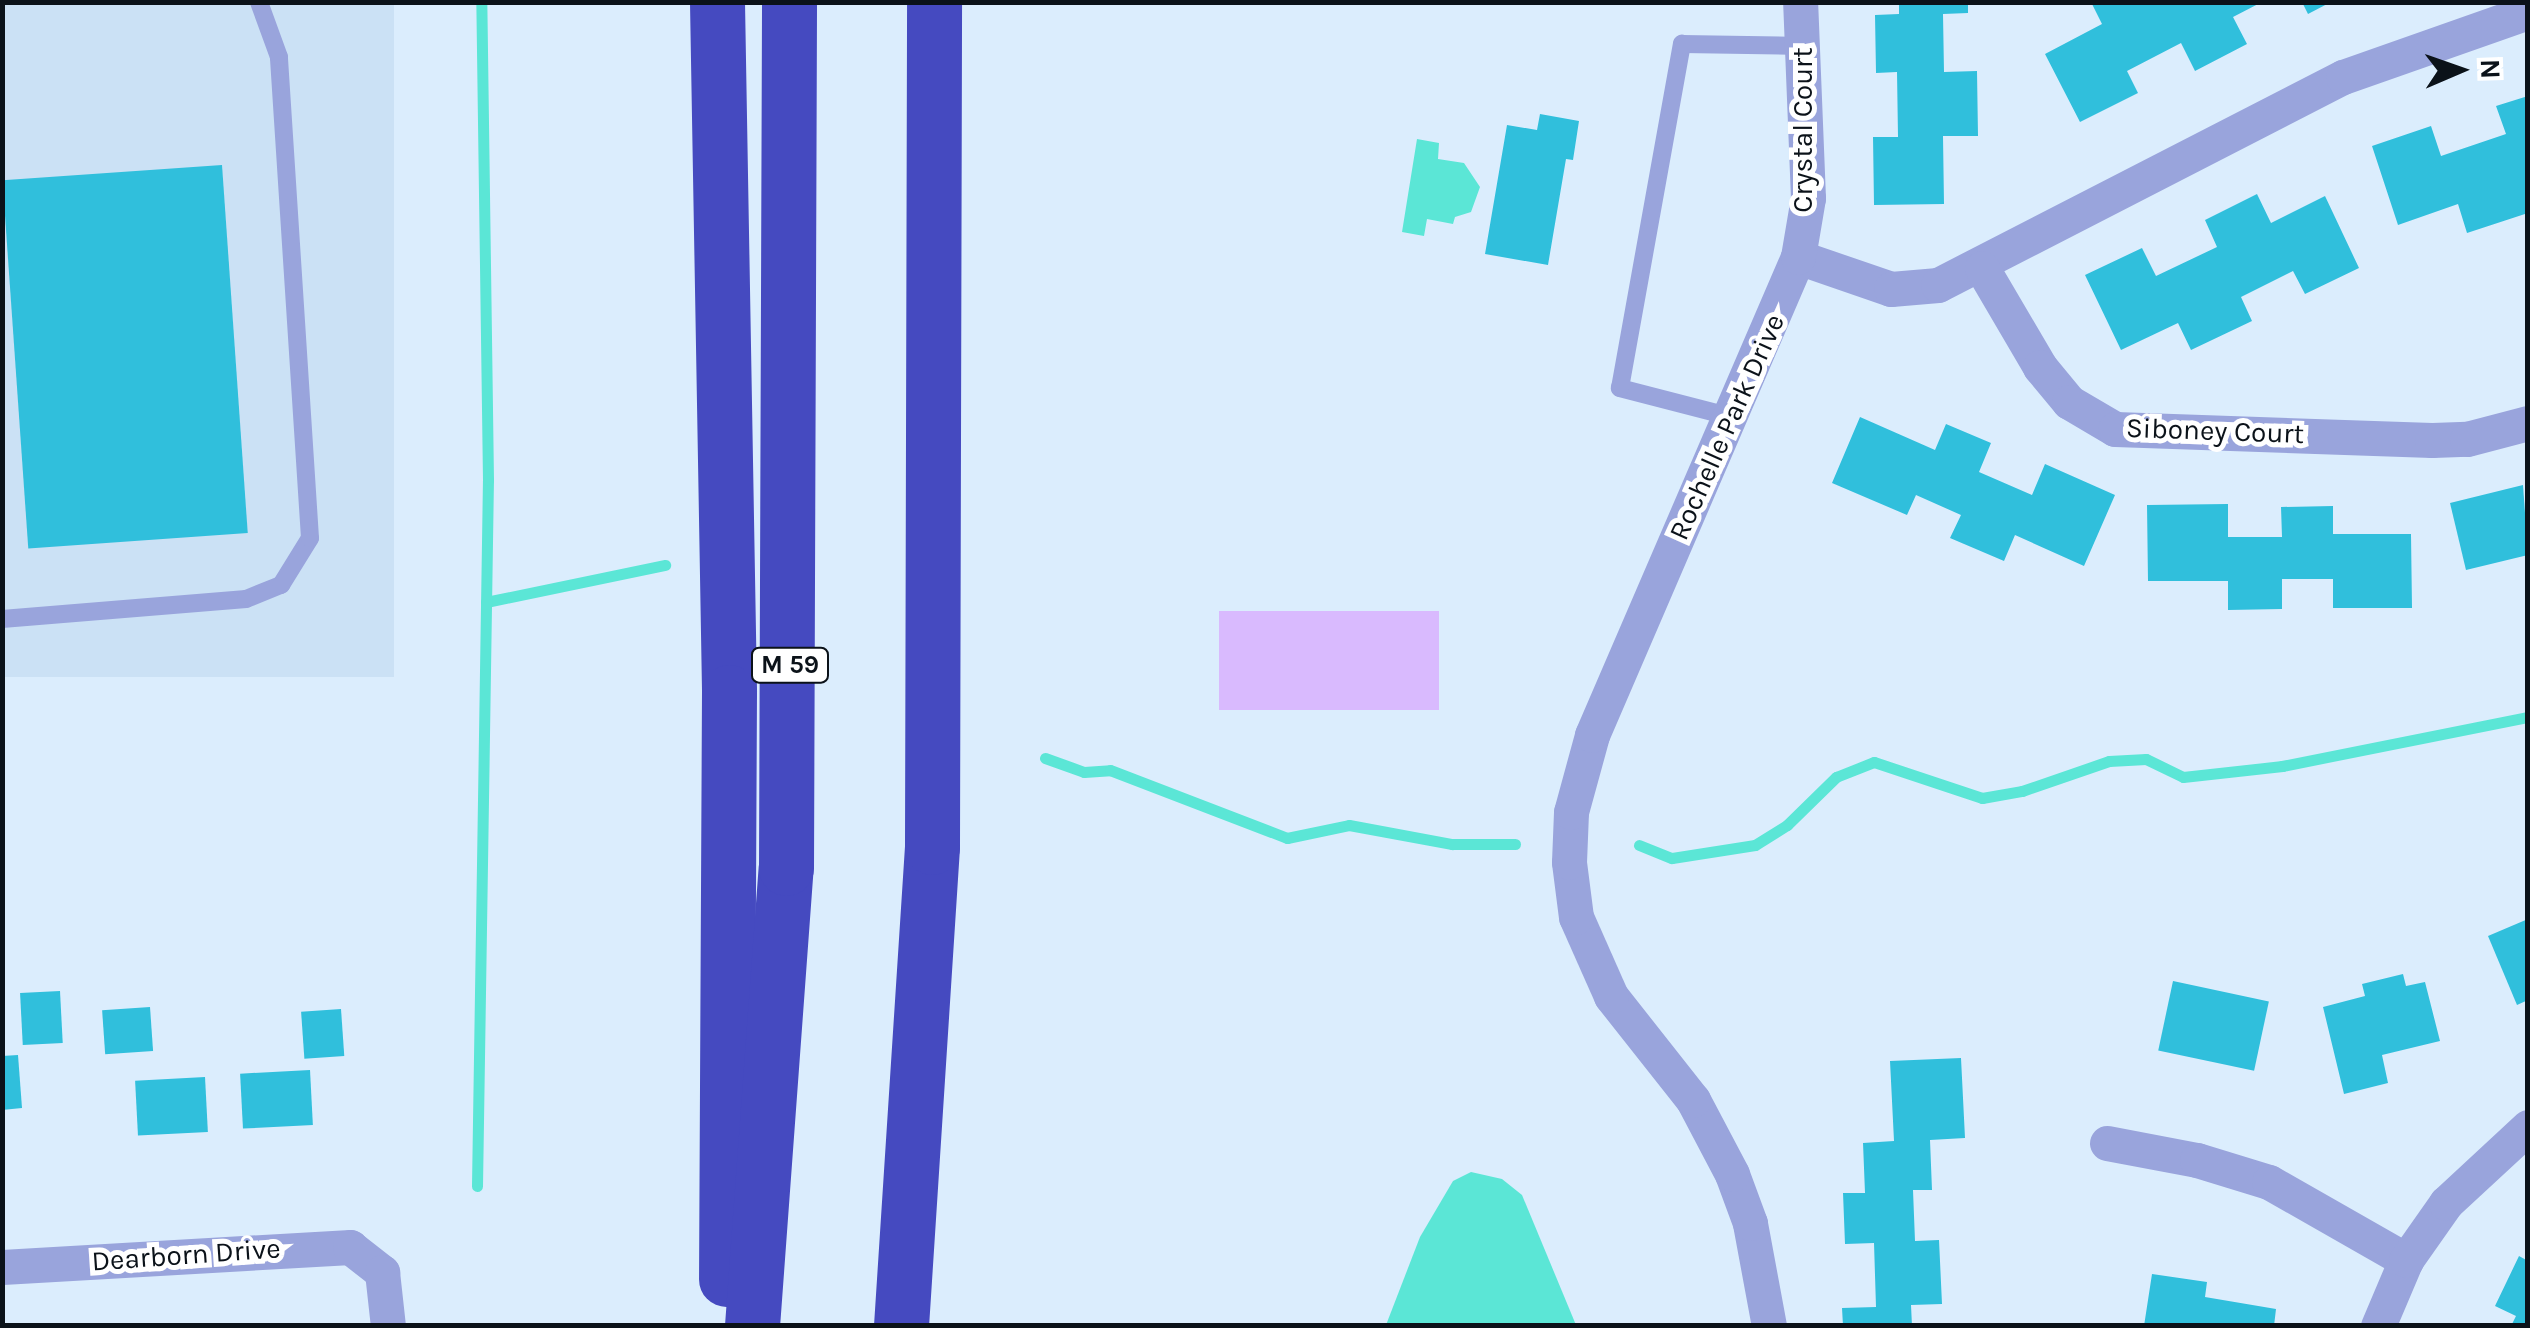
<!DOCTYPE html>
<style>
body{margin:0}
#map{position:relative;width:2530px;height:1328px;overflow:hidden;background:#dbedfd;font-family:Karla,sans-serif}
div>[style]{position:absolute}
.built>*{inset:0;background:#cbe1f5;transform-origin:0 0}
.green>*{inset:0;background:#d9bafe;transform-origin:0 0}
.water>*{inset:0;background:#5be6d6}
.stream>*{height:11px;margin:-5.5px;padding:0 5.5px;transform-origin:5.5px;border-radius:5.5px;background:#5be6d6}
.building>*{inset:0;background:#30bfdc;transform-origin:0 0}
.lane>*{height:18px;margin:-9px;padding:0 9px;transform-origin:9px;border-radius:9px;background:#99a4dc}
.street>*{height:35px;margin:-17.5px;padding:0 17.5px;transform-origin:17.5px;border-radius:17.5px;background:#99a4dc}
.highway>*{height:55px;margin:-27.5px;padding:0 27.5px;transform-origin:27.5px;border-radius:27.5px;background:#454ac0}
span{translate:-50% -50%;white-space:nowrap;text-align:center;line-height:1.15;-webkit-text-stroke:10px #fff;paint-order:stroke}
.shield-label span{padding:2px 8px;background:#fff;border:2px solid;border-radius:8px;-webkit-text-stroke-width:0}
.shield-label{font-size:25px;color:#0b1219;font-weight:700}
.street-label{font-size:28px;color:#0b1219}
.frame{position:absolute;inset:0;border:5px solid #0b1219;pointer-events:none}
.north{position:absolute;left:2410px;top:20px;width:100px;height:100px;-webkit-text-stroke:8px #fff;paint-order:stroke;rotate:88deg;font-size:28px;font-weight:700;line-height:40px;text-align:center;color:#0b1219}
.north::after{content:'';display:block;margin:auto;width:35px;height:45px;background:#0b1219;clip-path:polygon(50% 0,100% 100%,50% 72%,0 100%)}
</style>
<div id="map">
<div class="built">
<i style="left:3px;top:3px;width:391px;height:674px"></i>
</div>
<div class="green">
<i style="left:1219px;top:611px;width:220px;height:99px"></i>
</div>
<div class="water">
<i style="clip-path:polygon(1417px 139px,1439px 143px,1438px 159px,1464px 163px,1480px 187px,1471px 212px,1455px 217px,1453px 224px,1427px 219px,1424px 236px,1402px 232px)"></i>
<i style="clip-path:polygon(1471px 1172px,1502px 1179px,1522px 1195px,1576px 1325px,1386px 1325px,1420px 1237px,1453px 1181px)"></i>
</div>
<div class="stream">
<i style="left:486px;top:602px;width:183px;rotate:-11.7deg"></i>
<i style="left:1045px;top:758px;width:41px;rotate:19.7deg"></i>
<i style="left:1084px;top:772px;width:26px;rotate:-4deg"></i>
<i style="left:1110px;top:770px;width:190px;rotate:21deg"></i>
<i style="left:1287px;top:838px;width:63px;rotate:-11.8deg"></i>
<i style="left:1349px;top:825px;width:105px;rotate:10.5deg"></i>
<i style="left:1452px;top:844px;width:63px"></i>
<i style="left:1639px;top:845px;width:35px;rotate:22deg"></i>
<i style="left:1672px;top:858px;width:84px;rotate:-8.9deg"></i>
<i style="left:1755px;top:845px;width:38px;rotate:-32deg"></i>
<i style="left:1787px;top:825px;width:69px;rotate:-44.4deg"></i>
<i style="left:1836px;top:777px;width:41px;rotate:-21.5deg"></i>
<i style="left:1874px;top:762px;width:114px;rotate:18.4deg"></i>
<i style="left:1982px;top:798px;width:41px;rotate:-9.9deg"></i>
<i style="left:2022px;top:791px;width:92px;rotate:-19deg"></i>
<i style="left:2109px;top:761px;width:37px;rotate:-3deg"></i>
<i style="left:2146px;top:759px;width:41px;rotate:25.9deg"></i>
<i style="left:2183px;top:777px;width:100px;rotate:-6.3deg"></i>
<i style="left:2282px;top:766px;width:251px;rotate:-11.3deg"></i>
<i style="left:477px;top:1186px;width:706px;rotate:-89.11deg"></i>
<i style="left:488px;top:480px;width:478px;rotate:-90.8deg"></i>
</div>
<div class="building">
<i style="clip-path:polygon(1899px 2px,1968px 2px,1968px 13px,1943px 14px,1944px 72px,1977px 71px,1978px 136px,1943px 136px,1944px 204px,1874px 205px,1873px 137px,1898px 137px,1897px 72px,1876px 73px,1875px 15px,1899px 14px)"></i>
<i style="clip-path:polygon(2091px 2px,2262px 2px,2233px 17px,2247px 44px,2195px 71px,2181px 43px,2127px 71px,2138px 93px,2080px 122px,2045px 54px,2102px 24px)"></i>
<i style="clip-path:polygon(2302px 2px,2331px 2px,2308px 14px)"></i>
<i style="clip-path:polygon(2528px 96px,2528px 213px,2467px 233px,2458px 204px,2398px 225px,2372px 146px,2431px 126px,2441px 156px,2506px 134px,2496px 106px)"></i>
<i style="clip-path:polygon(1540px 114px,1579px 121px,1573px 160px,1566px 159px,1548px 265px,1485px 254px,1507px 125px,1537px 130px)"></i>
<i style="left:222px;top:165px;width:369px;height:220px;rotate:86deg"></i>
<i style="clip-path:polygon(2257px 194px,2271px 223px,2325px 196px,2359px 268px,2305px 294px,2293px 271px,2241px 297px,2252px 321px,2191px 350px,2178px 323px,2121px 350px,2085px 275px,2142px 248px,2156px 276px,2217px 247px,2205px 220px)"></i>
<i style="clip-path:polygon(1860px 417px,1935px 450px,1946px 424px,1991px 443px,1979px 472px,2032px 495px,2045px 464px,2115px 495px,2084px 566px,2015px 535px,2004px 561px,1950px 538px,1961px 515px,1916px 495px,1907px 515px,1832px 483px)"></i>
<i style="clip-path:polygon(2523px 485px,2528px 555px,2466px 570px,2450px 503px)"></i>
<i style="clip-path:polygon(2228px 504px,2228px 537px,2282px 537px,2281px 507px,2333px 506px,2333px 534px,2411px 534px,2412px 608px,2333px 608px,2333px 579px,2282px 579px,2282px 609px,2228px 610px,2228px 581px,2148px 581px,2147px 505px)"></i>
<i style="clip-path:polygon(2528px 919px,2528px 1000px,2517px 1005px,2488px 936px)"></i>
<i style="clip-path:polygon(2403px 974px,2406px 986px,2425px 982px,2440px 1041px,2382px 1055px,2388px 1083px,2344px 1094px,2323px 1007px,2365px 996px,2362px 984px)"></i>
<i style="left:2173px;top:981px;width:98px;height:71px;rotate:12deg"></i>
<i style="left:60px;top:991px;width:52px;height:40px;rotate:87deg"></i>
<i style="left:150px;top:1007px;width:44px;height:48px;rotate:86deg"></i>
<i style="left:341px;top:1009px;width:47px;height:40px;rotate:86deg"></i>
<i style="clip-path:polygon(18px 1055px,22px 1108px,2px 1110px,2px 1056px)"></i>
<i style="clip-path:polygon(1961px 1058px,1965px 1138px,1930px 1140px,1932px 1190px,1913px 1190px,1915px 1241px,1939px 1240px,1942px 1304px,1911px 1305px,1912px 1326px,1843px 1326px,1842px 1308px,1876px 1307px,1874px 1243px,1845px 1244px,1843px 1193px,1865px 1193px,1863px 1143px,1894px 1141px,1890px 1061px)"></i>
<i style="left:310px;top:1070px;width:55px;height:70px;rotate:87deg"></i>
<i style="left:205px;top:1077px;width:55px;height:70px;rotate:87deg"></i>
<i style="clip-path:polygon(2519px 1256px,2528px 1261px,2528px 1326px,2511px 1326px,2516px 1316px,2495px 1306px)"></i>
<i style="clip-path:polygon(2152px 1274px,2207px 1282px,2205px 1297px,2276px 1309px,2274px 1326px,2144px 1326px)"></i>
</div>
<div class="lane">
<i style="left:1732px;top:417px;width:116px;rotate:-165.5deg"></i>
<i style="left:1620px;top:388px;width:350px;rotate:-79.8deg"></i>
<i style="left:1682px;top:44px;width:121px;rotate:0.9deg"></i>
<i style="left:2px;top:619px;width:245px;rotate:-4.7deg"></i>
<i style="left:246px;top:599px;width:38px;rotate:-22deg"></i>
<i style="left:281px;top:585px;width:55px;rotate:-58.3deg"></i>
<i style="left:310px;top:538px;width:482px;rotate:-93.7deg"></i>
<i style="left:279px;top:57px;width:59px;rotate:-110deg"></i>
</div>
<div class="street">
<i style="left:1798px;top:257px;width:98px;rotate:19deg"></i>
<i style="left:1891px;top:289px;width:47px;rotate:-4.9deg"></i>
<i style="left:1938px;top:285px;width:455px;rotate:-27.2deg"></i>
<i style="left:2343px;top:77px;width:196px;rotate:-19.4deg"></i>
<i style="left:1982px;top:268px;width:115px;rotate:59.6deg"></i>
<i style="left:2040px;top:367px;width:45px;rotate:50.4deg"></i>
<i style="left:2069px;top:402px;width:53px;rotate:30.4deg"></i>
<i style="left:2115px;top:429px;width:317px;rotate:2deg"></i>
<i style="left:2432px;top:440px;width:35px;rotate:-2deg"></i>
<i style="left:2467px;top:439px;width:63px;rotate:-14.7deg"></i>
<i style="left:2107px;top:1143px;width:92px;rotate:10.7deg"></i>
<i style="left:2197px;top:1160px;width:75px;rotate:17deg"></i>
<i style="left:2269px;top:1182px;width:158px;rotate:29.7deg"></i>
<i style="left:2px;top:1267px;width:349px;rotate:-3.3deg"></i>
<i style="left:350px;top:1247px;width:41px;rotate:38deg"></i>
<i style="left:382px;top:1272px;width:54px;rotate:83.7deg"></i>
<i style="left:1769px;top:1326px;width:105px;rotate:-100.5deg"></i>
<i style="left:1750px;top:1223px;width:52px;rotate:-110.2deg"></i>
<i style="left:1732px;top:1174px;width:84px;rotate:-117.8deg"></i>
<i style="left:1693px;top:1100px;width:132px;rotate:-128.3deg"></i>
<i style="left:1611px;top:996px;width:86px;rotate:-113.9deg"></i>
<i style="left:1576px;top:917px;width:55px;rotate:-97.3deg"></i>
<i style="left:1569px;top:862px;width:50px;rotate:-87.7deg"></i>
<i style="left:1571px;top:812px;width:80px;rotate:-74.7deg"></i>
<i style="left:1592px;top:735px;width:520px;rotate:-66.69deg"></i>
<i style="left:1798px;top:257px;width:60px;rotate:-80.4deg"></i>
<i style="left:1808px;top:198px;width:196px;rotate:-92.3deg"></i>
<i style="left:2378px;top:1326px;width:72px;rotate:-67deg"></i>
<i style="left:2406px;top:1260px;width:70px;rotate:-54.9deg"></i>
<i style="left:2446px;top:1203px;width:112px;rotate:-42.8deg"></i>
</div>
<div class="highway">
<i style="left:717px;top:2px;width:690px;rotate:89deg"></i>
<i style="left:729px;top:692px;width:587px;rotate:90.29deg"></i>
<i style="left:752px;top:1326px;width:459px;rotate:-85.8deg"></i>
<i style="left:786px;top:868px;width:866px;rotate:-89.8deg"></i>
<i style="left:901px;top:1326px;width:480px;rotate:-86.3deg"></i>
<i style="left:932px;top:847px;width:845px;rotate:-89.86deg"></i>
</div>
<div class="shield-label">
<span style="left:790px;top:665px">M 59</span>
</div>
<div class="street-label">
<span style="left:1803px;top:130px;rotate:-90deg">Crystal Court</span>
<span style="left:1727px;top:427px;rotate:-66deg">Rochelle Park Drive</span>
<span style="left:2215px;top:431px;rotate:2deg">Siboney Court</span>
<span style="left:186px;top:1255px;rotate:-4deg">Dearborn Drive</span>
</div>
<div class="frame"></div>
<div class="north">N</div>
</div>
